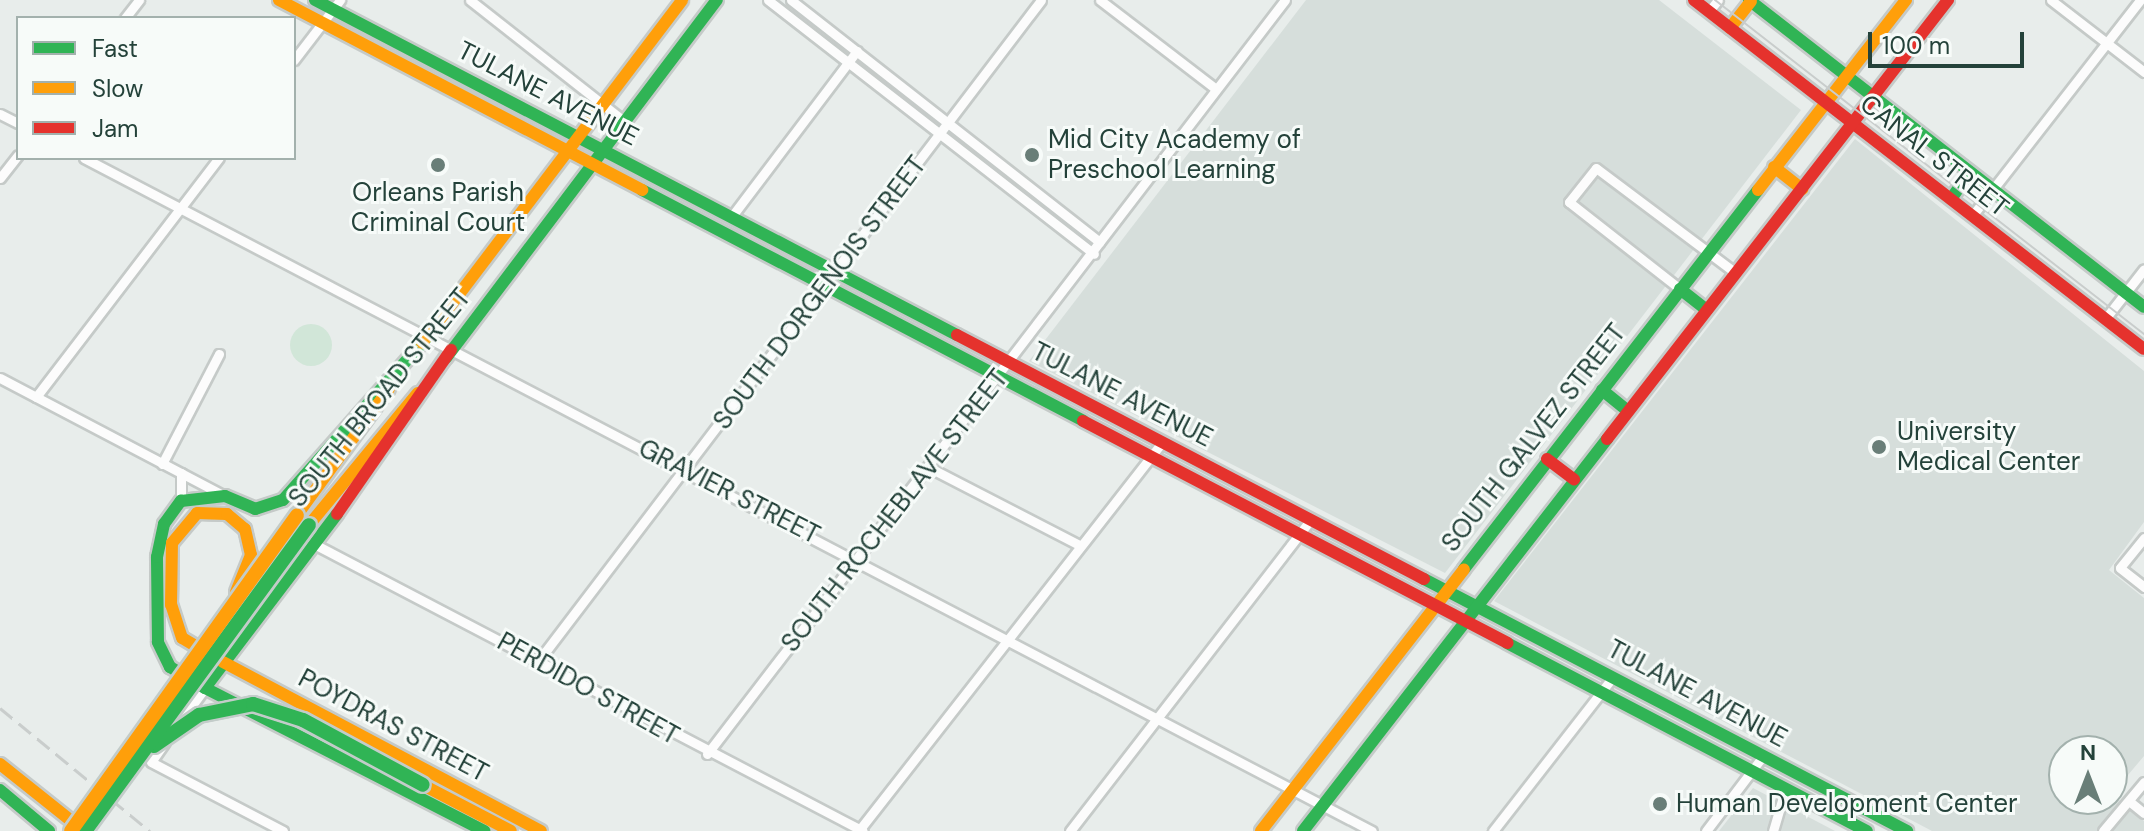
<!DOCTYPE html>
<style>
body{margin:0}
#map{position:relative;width:2144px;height:831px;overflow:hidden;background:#e8edeb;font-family:"DM Sans",sans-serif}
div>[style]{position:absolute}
.built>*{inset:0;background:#d6dedb}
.green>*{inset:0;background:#d1e6d8}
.round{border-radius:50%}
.roads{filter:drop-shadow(2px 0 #c5cac8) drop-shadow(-2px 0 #c5cac8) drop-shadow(0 2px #c5cac8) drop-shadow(0 -2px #c5cac8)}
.street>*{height:9px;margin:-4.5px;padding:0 4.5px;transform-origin:4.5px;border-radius:4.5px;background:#fcfcfc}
.fast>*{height:12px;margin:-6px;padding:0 6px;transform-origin:6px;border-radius:6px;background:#30b455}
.slow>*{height:12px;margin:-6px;padding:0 6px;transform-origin:6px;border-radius:6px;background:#ff9f0a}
.jam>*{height:12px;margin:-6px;padding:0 6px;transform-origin:6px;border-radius:6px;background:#e5322d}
.tram>*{height:2px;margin:-1px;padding:0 1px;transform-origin:1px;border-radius:1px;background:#c9cdcc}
.rail>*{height:3px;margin-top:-1.5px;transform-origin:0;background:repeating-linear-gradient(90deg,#c9cdcc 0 16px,transparent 0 24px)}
.bridges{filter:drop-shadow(2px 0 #c3ccc9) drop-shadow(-2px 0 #c3ccc9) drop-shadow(0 2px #c3ccc9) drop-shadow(0 -2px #c3ccc9)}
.fast-bridge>*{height:14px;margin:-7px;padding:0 7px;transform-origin:7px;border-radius:7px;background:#30b455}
.slow-bridge>*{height:14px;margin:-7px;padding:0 7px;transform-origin:7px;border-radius:7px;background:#ff9f0a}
.dots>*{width:22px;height:22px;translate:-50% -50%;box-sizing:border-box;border:4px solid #f7fbf9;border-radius:50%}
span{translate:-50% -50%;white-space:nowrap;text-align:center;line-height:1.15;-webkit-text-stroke:6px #f7fbf9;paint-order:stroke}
.street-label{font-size:26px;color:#24423a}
.poi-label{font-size:26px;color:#24423a}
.left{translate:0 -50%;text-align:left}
.legend{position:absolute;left:16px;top:16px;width:280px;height:144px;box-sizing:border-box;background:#f7fbf9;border:2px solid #a3b1ad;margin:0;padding:10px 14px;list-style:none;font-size:24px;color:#24423a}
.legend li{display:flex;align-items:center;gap:16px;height:40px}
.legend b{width:40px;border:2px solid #a3b1ad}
.north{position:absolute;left:2048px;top:735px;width:80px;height:80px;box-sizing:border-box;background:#f7fbf9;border:2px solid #a3b1ad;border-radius:50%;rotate:0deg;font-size:22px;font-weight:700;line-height:32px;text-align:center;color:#24423a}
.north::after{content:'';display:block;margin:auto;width:28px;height:36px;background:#697e78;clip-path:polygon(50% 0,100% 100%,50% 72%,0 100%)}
.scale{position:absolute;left:1868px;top:32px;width:156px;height:36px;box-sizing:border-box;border:4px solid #24423a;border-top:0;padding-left:10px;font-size:24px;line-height:28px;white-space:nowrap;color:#24423a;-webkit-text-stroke:6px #f7fbf9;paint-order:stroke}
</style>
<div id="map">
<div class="built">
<i style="clip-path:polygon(1306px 0,1659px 0,1801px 110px,1445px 573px,1029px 361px)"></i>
<i style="clip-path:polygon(evenodd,1855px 139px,2144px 371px,2144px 522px,2109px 570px,2144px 598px,2144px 756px,2112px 794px,2144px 821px,2144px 831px,1932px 831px,1494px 601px,1855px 139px,2064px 751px,2112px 751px,2112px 799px,2064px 799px,2064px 751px)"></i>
<i style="clip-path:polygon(1753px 788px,1835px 831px,1719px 831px)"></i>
</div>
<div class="green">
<i class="round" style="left:290px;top:324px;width:42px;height:42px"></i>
</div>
<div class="roads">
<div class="street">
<i style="left:470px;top:0;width:197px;rotate:38.2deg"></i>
<i style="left:768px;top:0;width:413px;rotate:37.9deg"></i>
<i style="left:791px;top:0;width:392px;rotate:38.1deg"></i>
<i style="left:1100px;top:0;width:146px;rotate:37.5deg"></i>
<i style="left:2051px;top:0;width:118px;rotate:37.7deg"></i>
<i style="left:1709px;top:11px;width:14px;rotate:-51deg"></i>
<i style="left:125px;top:18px;width:23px;rotate:-52deg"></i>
<i style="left:294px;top:60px;width:76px;rotate:-52.5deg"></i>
<i style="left:0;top:114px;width:20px;rotate:27deg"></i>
<i style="left:84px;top:158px;width:1453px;rotate:27.59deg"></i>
<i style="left:0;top:178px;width:29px;rotate:-52deg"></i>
<i style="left:732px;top:216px;width:207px;rotate:-52.9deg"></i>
<i style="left:1972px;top:216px;width:274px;rotate:-52.1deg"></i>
<i style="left:1680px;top:289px;width:141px;rotate:-141.9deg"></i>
<i style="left:1569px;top:202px;width:43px;rotate:-51.5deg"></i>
<i style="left:1596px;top:168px;width:175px;rotate:36.9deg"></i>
<i style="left:2105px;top:319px;width:63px;rotate:-52deg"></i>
<i style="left:0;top:378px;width:252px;rotate:27.7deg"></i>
<i style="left:36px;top:397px;width:301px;rotate:-52.6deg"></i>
<i style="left:162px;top:464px;width:124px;rotate:-62.6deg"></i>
<i style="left:930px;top:468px;width:168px;rotate:27.3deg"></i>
<i style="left:181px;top:501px;width:28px;rotate:-90deg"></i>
<i style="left:2144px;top:538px;width:38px;rotate:129deg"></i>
<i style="left:2120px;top:568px;width:31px;rotate:38deg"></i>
<i style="left:314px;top:544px;width:619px;rotate:27.6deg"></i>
<i style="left:539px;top:660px;width:829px;rotate:-52.74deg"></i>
<i style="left:176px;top:727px;width:49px;rotate:-53.4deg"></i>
<i style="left:165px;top:742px;width:24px;rotate:125deg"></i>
<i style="left:151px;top:762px;width:149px;rotate:27.6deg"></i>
<i style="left:707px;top:754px;width:950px;rotate:-52.53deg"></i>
<i style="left:2129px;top:801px;width:19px;rotate:39deg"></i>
<i style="left:860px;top:829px;width:491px;rotate:-52deg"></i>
<i style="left:1070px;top:831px;width:393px;rotate:-52.3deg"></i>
<i style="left:1493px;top:831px;width:195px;rotate:-52.1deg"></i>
<i style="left:1706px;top:831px;width:94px;rotate:-52.8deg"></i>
<i style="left:1773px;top:831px;width:43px;rotate:-73.7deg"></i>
<i style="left:2103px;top:831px;width:64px;rotate:-50.1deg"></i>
</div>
<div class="fast">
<i style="left:315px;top:0;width:724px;rotate:27.56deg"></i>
<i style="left:1749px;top:0;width:500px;rotate:37.85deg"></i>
<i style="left:642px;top:190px;width:498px;rotate:27.6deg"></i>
<i style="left:1951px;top:199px;width:33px;rotate:-55deg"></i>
<i style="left:1680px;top:289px;width:34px;rotate:38deg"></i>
<i style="left:446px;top:358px;width:449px;rotate:-52.9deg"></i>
<i style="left:1602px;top:390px;width:33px;rotate:39deg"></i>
<i style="left:337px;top:514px;width:218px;rotate:127.2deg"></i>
<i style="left:205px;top:688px;width:41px;rotate:-149deg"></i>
<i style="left:170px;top:667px;width:28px;rotate:-116deg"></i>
<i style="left:158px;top:642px;width:85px;rotate:-90.7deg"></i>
<i style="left:157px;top:557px;width:34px;rotate:-78deg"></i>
<i style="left:164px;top:524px;width:29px;rotate:-54deg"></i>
<i style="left:181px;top:501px;width:44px;rotate:-6.5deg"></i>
<i style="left:225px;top:496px;width:33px;rotate:23deg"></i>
<i style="left:255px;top:509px;width:29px;rotate:-18deg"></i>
<i style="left:283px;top:500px;width:217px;rotate:-48.5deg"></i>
<i style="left:1464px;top:569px;width:480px;rotate:-52.2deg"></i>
<i style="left:1424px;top:579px;width:545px;rotate:27.55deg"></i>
<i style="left:1507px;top:643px;width:406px;rotate:27.6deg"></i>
<i style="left:205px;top:688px;width:314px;rotate:27.1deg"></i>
<i style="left:0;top:790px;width:64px;rotate:39.9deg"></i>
<i style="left:1303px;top:831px;width:496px;rotate:-52.2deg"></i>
</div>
<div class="slow">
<i style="left:279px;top:0;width:410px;rotate:27.6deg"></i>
<i style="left:1730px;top:28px;width:34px;rotate:-52deg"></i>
<i style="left:1774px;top:167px;width:36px;rotate:38deg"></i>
<i style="left:1758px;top:190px;width:241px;rotate:-52.1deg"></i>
<i style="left:422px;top:343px;width:430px;rotate:-52.8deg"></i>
<i style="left:297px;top:515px;width:156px;rotate:-53.9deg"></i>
<i style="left:309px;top:525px;width:171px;rotate:-50.5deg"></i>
<i style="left:209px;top:654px;width:31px;rotate:-149deg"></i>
<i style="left:182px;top:638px;width:35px;rotate:-108deg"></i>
<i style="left:171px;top:605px;width:62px;rotate:-89.1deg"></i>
<i style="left:172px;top:543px;width:39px;rotate:-50deg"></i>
<i style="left:197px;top:513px;width:30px;rotate:2deg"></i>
<i style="left:227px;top:514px;width:23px;rotate:40deg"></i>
<i style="left:245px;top:529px;width:27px;rotate:77deg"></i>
<i style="left:251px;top:555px;width:40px;rotate:112deg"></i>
<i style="left:223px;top:662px;width:360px;rotate:28deg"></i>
<i style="left:0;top:764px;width:107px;rotate:38.6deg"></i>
<i style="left:423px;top:785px;width:99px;rotate:27.6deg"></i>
<i style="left:1261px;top:831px;width:331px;rotate:-52.2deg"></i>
</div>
<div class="jam">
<i style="left:1694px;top:0;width:569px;rotate:37.8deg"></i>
<i style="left:957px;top:335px;width:527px;rotate:27.59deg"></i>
<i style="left:1083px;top:421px;width:479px;rotate:27.6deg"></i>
<i style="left:1607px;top:439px;width:556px;rotate:-52.16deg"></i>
<i style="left:1547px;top:459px;width:34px;rotate:37deg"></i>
<i style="left:337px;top:514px;width:200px;rotate:-55.2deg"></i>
</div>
</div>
<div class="tram">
<i style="left:1715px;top:0;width:544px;rotate:37.9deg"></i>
</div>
<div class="rail">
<i style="left:0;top:708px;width:194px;rotate:39.4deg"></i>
</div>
<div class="bridges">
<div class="fast-bridge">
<i style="left:154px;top:746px;width:55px;rotate:-34.6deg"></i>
<i style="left:199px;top:715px;width:55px;rotate:-11.5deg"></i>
<i style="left:253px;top:704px;width:52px;rotate:17.7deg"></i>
<i style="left:303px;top:720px;width:136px;rotate:28.4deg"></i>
<i style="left:85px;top:831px;width:379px;rotate:-53.8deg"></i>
</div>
<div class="slow-bridge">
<i style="left:71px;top:831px;width:388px;rotate:-54.4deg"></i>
</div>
</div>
<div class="dots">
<i style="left:1032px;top:155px;background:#697e78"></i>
<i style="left:438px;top:165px;background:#697e78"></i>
<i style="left:1879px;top:447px;background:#697e78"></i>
<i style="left:1660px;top:804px;background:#697e78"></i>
</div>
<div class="street-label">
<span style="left:548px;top:94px;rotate:27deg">TULANE AVENUE</span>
<span style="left:1934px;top:156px;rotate:38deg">CANAL STREET</span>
<span style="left:820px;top:293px;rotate:-53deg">SOUTH DORGENOIS STREET</span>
<span style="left:1122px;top:395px;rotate:27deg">TULANE AVENUE</span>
<span style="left:380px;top:398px;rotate:-51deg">SOUTH BROAD STREET</span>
<span style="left:1534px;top:438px;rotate:-52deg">SOUTH GALVEZ STREET</span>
<span style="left:729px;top:492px;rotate:27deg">GRAVIER STREET</span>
<span style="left:895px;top:511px;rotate:-52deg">SOUTH ROCHEBLAVE STREET</span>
<span style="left:588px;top:689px;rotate:29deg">PERDIDO STREET</span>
<span style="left:1697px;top:694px;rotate:28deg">TULANE AVENUE</span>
<span style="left:393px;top:726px;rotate:28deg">POYDRAS STREET</span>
</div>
<div class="poi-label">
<span class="left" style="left:1048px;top:155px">Mid City Academy of<br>Preschool Learning</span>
<span style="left:438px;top:208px">Orleans Parish<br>Criminal Court</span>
<span class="left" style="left:1897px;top:447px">University<br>Medical Center</span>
<span class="left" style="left:1676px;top:804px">Human Development Center</span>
</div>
<ul class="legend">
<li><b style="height:10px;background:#30b455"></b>Fast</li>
<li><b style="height:10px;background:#ff9f0a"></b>Slow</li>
<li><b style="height:10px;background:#e5322d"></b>Jam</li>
</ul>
<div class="north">N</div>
<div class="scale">100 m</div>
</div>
